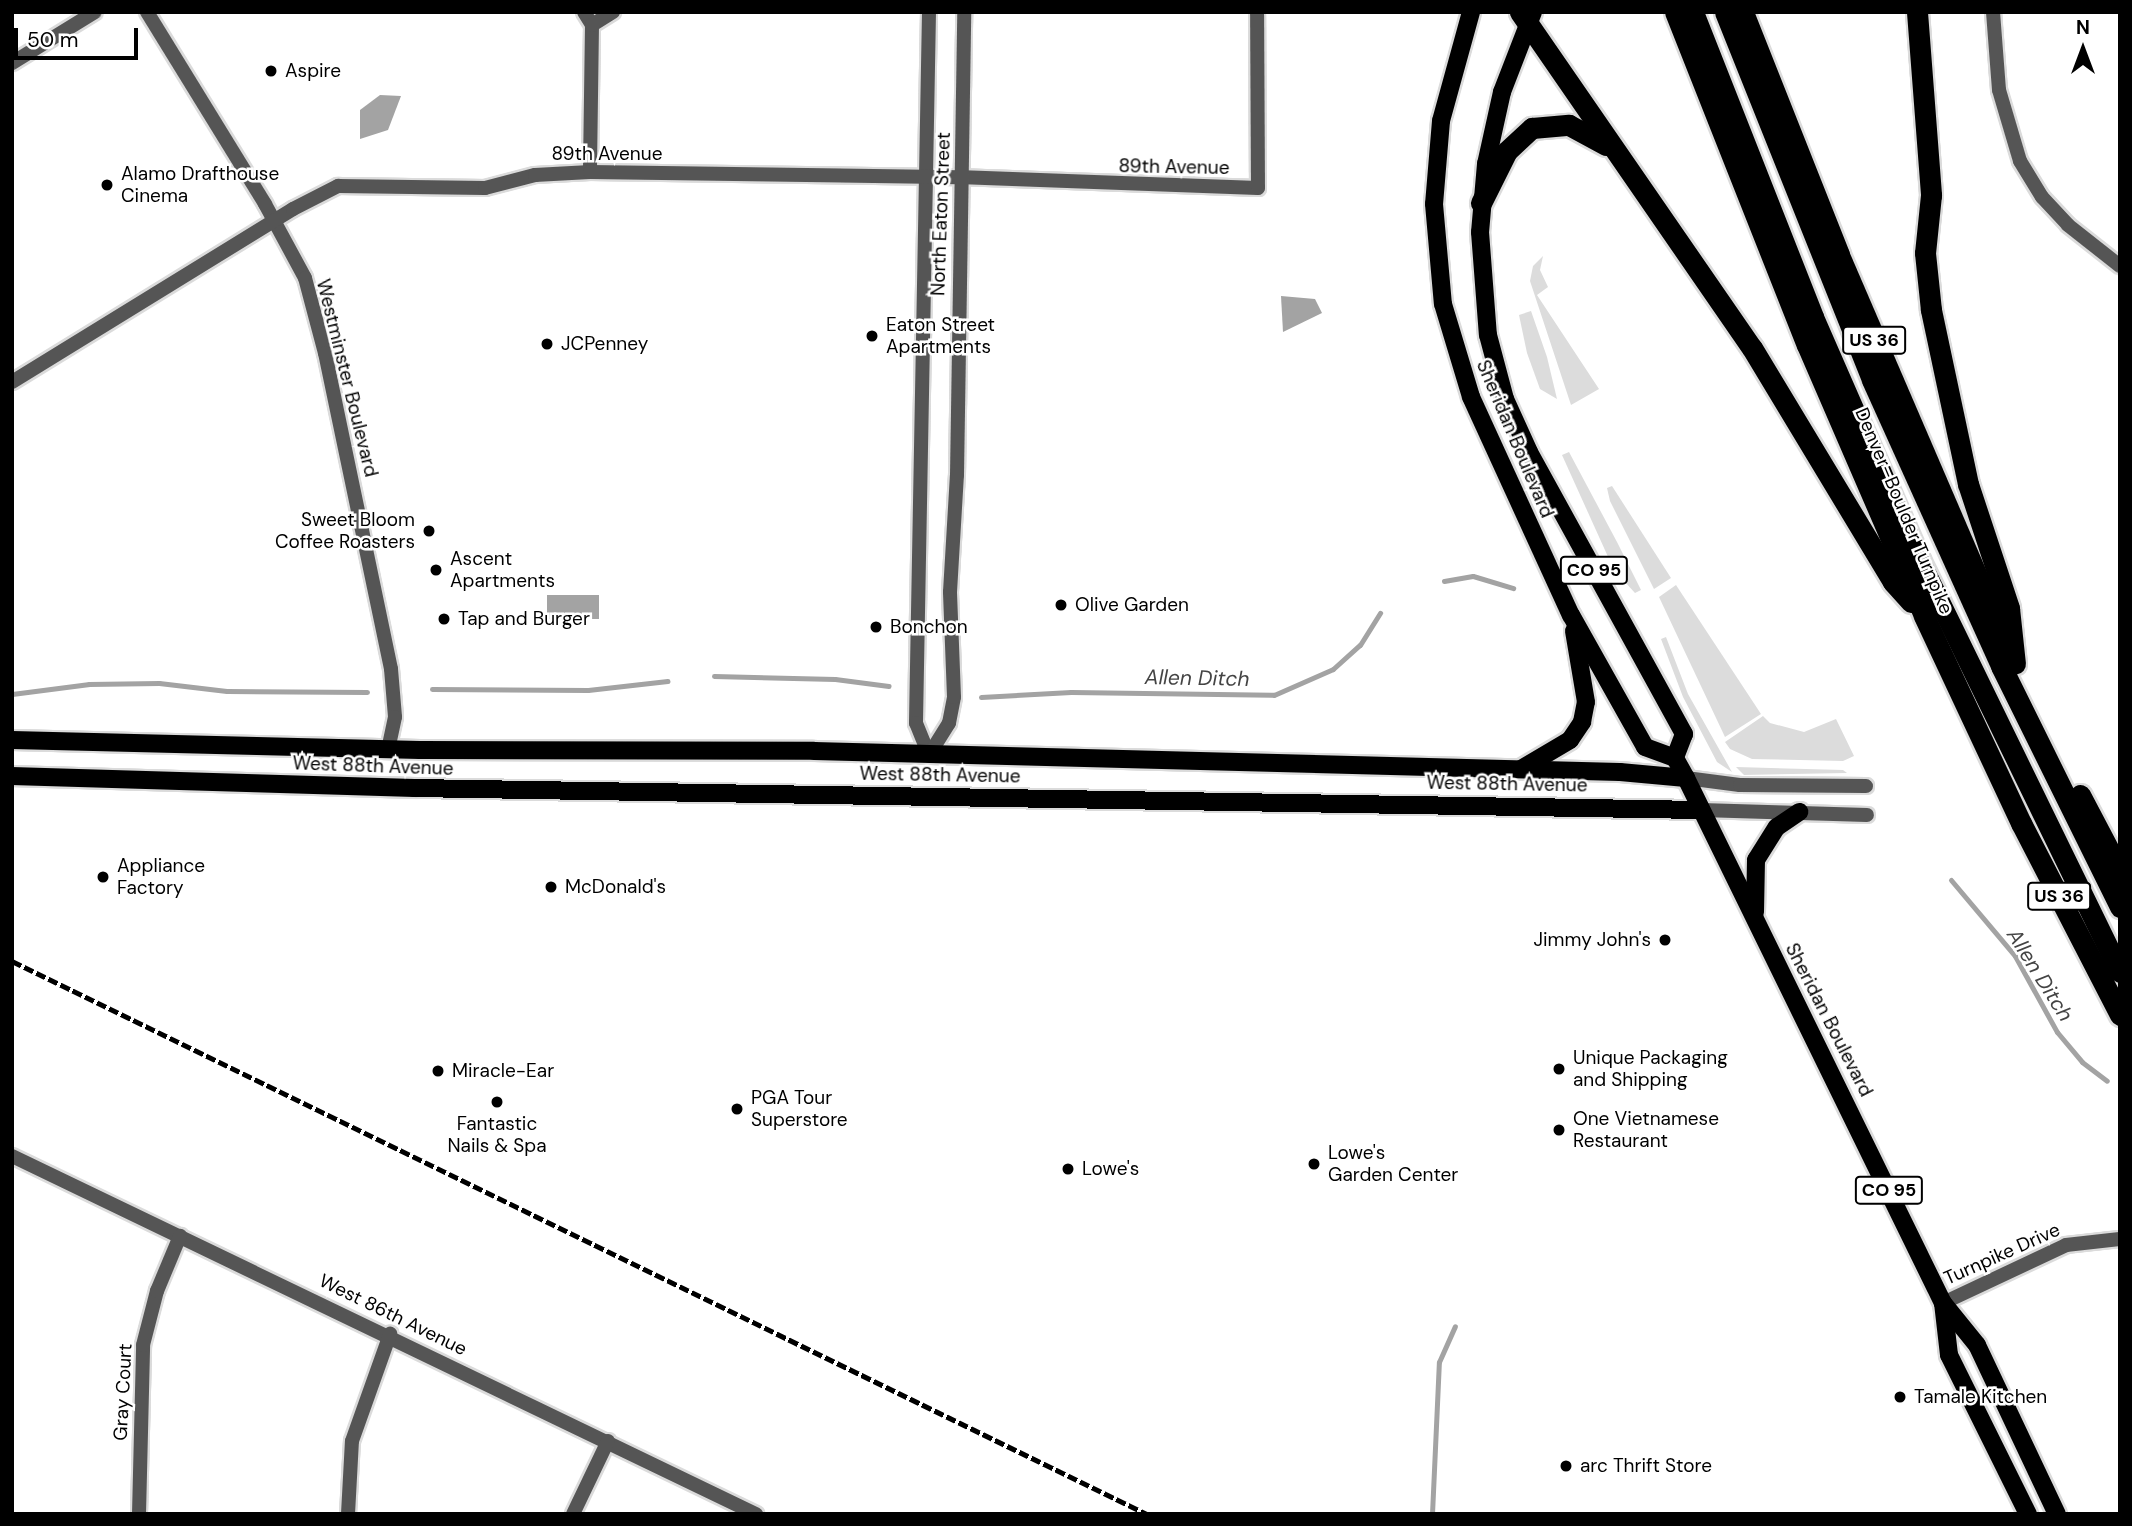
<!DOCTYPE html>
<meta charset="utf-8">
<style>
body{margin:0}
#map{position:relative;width:2132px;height:1526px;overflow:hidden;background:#fff;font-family:"DM Sans",sans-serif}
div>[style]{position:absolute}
.green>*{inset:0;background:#dcdcdc}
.water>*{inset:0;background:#a3a3a3;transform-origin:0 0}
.stream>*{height:5px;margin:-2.5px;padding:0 2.5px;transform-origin:2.5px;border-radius:2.5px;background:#a3a3a3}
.roads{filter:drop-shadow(2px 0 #dbdbdb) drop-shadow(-2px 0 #dbdbdb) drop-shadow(0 2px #dbdbdb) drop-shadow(0 -2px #dbdbdb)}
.minor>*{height:14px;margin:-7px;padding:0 7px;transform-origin:7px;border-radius:7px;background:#555}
.tertiary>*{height:14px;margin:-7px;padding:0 7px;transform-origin:7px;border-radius:7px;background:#555}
.primary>*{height:18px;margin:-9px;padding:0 9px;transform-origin:9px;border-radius:9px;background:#000}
.motorway>*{height:21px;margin:-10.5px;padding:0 10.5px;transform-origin:10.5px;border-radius:10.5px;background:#000}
.rail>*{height:5px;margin-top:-2.5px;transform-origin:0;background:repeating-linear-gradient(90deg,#000 0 10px,transparent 0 13.5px)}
.dots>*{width:19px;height:19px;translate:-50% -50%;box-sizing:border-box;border:4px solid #fff;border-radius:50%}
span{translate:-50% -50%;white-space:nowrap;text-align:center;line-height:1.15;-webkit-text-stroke:5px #fff;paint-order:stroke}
.shield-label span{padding:2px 5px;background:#fff;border:2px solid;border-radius:5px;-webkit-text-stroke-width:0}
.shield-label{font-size:18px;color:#000;font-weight:700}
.poi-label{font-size:19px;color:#000}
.left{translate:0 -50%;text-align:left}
.right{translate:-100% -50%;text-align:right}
.street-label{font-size:19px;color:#000}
.water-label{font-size:21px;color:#444;font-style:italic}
.frame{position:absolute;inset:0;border:14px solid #000;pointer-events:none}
.north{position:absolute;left:2048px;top:14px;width:70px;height:70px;-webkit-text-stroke:5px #fff;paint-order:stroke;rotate:0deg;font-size:19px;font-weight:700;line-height:28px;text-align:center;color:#000}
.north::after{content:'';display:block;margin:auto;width:24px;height:32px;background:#000;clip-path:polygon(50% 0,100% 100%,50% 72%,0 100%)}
.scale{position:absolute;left:14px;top:28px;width:124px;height:32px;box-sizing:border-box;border:4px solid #000;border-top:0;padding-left:9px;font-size:21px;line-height:24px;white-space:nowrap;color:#000;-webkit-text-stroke:5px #fff;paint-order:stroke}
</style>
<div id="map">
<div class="green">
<i style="clip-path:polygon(1543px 256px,1540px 270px,1548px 287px,1537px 295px,1599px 389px,1571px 405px,1530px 281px,1533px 266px)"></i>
<i style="clip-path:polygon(1531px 311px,1547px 357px,1557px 399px,1540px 389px,1527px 353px,1519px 315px)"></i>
<i style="clip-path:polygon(1569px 452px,1617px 542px,1641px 590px,1635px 593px,1614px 570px,1562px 455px)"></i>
<i style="clip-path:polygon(1612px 486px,1671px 578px,1654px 589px,1610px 501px,1607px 488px)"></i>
<i style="clip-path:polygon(1676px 585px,1761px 714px,1725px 737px,1659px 597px)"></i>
<i style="clip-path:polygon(1666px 637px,1688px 694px,1732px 772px,1717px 762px,1683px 697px,1661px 639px)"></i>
<i style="clip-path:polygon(1763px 716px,1770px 723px,1804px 732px,1836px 719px,1854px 756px,1843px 761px,1752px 759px,1730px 749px,1725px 742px)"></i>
<i style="clip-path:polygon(1736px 767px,1843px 770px,1847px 773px,1744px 775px)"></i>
</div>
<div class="water">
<i style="clip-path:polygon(380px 95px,401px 96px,388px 130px,360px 139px,360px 110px)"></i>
<i style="clip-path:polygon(1281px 296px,1315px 299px,1322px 313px,1283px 332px)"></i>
<i style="left:547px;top:595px;width:52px;height:24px"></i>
</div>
<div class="stream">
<i style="left:1444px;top:581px;width:29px;rotate:-10deg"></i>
<i style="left:1473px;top:576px;width:42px;rotate:16.7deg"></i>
<i style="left:714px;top:676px;width:121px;rotate:1.4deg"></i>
<i style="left:835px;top:679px;width:54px;rotate:7.4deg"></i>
<i style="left:432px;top:689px;width:156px;rotate:0.4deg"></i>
<i style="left:588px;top:690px;width:80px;rotate:-6.5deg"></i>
<i style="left:12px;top:694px;width:78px;rotate:-7.4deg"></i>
<i style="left:89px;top:684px;width:70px;rotate:-0.8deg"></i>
<i style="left:159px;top:683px;width:68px;rotate:6.7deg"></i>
<i style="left:227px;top:691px;width:140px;rotate:0.4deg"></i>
<i style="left:981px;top:697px;width:90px;rotate:-3.2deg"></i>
<i style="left:1071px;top:692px;width:203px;rotate:0.8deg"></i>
<i style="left:1274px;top:695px;width:64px;rotate:-23.8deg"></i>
<i style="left:1333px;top:669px;width:36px;rotate:-42deg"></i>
<i style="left:1360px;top:645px;width:38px;rotate:-58deg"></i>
<i style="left:1951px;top:880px;width:99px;rotate:49.9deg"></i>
<i style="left:2015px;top:956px;width:87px;rotate:61.1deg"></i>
<i style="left:2057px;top:1032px;width:39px;rotate:50deg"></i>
<i style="left:2082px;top:1062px;width:31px;rotate:37deg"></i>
<i style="left:1432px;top:1514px;width:152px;rotate:-87.4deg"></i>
<i style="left:1439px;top:1362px;width:39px;rotate:-66deg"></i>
</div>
<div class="roads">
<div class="minor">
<i style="left:147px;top:12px;width:225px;rotate:58.4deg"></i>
<i style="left:265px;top:204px;width:84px;rotate:61.6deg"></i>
<i style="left:305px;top:278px;width:78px;rotate:75.1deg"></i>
<i style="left:325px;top:353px;width:323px;rotate:78.2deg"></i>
<i style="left:391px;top:669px;width:48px;rotate:85.2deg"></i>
<i style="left:395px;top:717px;width:33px;rotate:102deg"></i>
<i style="left:584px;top:12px;width:15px;rotate:58deg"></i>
<i style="left:592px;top:25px;width:147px;rotate:90.8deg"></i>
<i style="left:929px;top:12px;width:711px;rotate:91.05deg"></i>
<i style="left:916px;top:723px;width:35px;rotate:68deg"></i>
<i style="left:592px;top:25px;width:25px;rotate:-32deg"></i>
<i style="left:12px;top:63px;width:97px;rotate:-31.6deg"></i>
<i style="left:12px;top:382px;width:330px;rotate:-31.6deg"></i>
<i style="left:293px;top:209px;width:51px;rotate:-27.1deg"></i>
<i style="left:338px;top:186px;width:147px;rotate:0.8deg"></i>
<i style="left:485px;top:188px;width:52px;rotate:-14.6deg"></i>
<i style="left:535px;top:175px;width:55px;rotate:-3.1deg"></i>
<i style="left:590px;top:172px;width:368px;rotate:0.8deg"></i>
<i style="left:958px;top:177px;width:300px;rotate:2.1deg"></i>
<i style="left:1258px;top:188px;width:176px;rotate:-90.3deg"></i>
<i style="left:929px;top:755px;width:38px;rotate:-58deg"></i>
<i style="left:949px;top:723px;width:26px;rotate:-79deg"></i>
<i style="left:954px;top:697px;width:105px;rotate:-92.2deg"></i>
<i style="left:950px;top:592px;width:117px;rotate:-86.6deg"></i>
<i style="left:957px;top:475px;width:463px;rotate:-89.1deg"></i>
<i style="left:1686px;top:778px;width:54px;rotate:7.4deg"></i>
<i style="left:1740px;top:785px;width:126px;rotate:0.5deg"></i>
<i style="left:1701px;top:810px;width:166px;rotate:1.7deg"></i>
<i style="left:12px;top:1156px;width:826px;rotate:25.7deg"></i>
<i style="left:1943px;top:1303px;width:136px;rotate:-25.2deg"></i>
<i style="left:2066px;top:1245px;width:54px;rotate:-6.3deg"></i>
<i style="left:139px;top:1514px;width:169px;rotate:-88.6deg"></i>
<i style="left:143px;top:1345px;width:56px;rotate:-75.5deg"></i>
<i style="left:157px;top:1291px;width:60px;rotate:-67.3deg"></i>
<i style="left:348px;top:1514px;width:73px;rotate:-86.9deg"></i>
<i style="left:352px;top:1441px;width:114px;rotate:-70.4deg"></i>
<i style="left:573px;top:1514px;width:81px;rotate:-64.4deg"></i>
</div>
<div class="tertiary">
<i style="left:1993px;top:12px;width:78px;rotate:85.6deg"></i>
<i style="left:1999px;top:90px;width:74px;rotate:73.5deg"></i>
<i style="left:2020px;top:161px;width:42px;rotate:58.6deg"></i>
<i style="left:2042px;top:197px;width:38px;rotate:47deg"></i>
<i style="left:2068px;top:225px;width:66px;rotate:38.3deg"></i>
</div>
<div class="primary">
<i style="left:1471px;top:12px;width:113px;rotate:105.4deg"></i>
<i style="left:1441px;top:121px;width:83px;rotate:94.8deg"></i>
<i style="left:1434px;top:204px;width:100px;rotate:84.9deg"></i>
<i style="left:1443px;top:304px;width:97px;rotate:73.2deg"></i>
<i style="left:1471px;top:397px;width:240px;rotate:65.4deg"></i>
<i style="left:1571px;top:615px;width:151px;rotate:60.7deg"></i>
<i style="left:1645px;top:747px;width:32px;rotate:20deg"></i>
<i style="left:1675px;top:758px;width:23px;rotate:61deg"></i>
<i style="left:1686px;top:778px;width:585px;rotate:63.92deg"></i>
<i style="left:1943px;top:1303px;width:54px;rotate:51deg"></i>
<i style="left:1977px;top:1345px;width:187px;rotate:64.7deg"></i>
<i style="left:1533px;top:12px;width:86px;rotate:111.2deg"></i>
<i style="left:1502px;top:92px;width:74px;rotate:102.5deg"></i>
<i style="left:1486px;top:164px;width:68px;rotate:95deg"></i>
<i style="left:1480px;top:232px;width:103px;rotate:85.6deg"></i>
<i style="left:1488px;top:335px;width:66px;rotate:75.1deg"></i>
<i style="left:1505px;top:399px;width:58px;rotate:65.6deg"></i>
<i style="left:1529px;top:452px;width:322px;rotate:61.2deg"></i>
<i style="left:1684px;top:734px;width:26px;rotate:111deg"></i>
<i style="left:12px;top:740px;width:408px;rotate:1.4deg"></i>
<i style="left:420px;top:750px;width:394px;rotate:0.1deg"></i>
<i style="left:814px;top:751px;width:806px;rotate:1.49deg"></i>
<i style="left:1620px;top:772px;width:66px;rotate:5.2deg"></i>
<i style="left:1521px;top:769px;width:57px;rotate:-30.6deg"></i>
<i style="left:1570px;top:740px;width:22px;rotate:-56deg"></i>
<i style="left:1582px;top:722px;width:20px;rotate:-79deg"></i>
<i style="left:1586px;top:702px;width:72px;rotate:-99.6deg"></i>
<i style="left:12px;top:776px;width:402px;rotate:1.7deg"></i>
<i style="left:414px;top:788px;width:1287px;rotate:0.98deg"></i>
<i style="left:1755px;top:912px;width:52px;rotate:-88.9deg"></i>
<i style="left:1756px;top:860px;width:39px;rotate:-58deg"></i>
<i style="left:1777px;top:827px;width:27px;rotate:-34deg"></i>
<i style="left:1943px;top:1303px;width:52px;rotate:83.4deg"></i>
<i style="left:1949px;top:1355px;width:178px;rotate:63.6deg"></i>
</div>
<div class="motorway">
<i style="left:1520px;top:12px;width:408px;rotate:55.4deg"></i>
<i style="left:1752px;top:348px;width:273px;rotate:58.9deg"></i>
<i style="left:1893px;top:582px;width:27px;rotate:48deg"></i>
<i style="left:1675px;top:12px;width:358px;rotate:68.4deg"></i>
<i style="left:1807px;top:345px;width:295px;rotate:66.6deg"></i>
<i style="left:1924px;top:616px;width:229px;rotate:64.9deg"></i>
<i style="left:2021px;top:823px;width:216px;rotate:62.7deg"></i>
<i style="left:1693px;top:12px;width:328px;rotate:68.5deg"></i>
<i style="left:1813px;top:317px;width:267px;rotate:66.4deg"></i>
<i style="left:1920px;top:562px;width:456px;rotate:64deg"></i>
<i style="left:1725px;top:12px;width:396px;rotate:68.2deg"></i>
<i style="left:1872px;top:380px;width:314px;rotate:65.7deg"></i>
<i style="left:2001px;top:666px;width:269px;rotate:63.7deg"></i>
<i style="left:1743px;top:12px;width:261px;rotate:68.4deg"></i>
<i style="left:1839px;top:255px;width:427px;rotate:66.7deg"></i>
<i style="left:1917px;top:12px;width:184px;rotate:85.6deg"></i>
<i style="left:1931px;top:195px;width:58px;rotate:95.9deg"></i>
<i style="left:1925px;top:253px;width:57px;rotate:84deg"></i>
<i style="left:1931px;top:310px;width:178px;rotate:78deg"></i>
<i style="left:1968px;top:484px;width:131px;rotate:71.7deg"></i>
<i style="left:2009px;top:608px;width:56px;rotate:83.9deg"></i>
<i style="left:1481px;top:203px;width:58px;rotate:-63.4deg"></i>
<i style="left:1507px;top:151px;width:34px;rotate:-43deg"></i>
<i style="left:1532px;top:128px;width:37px;rotate:-5deg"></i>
<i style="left:1569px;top:125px;width:42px;rotate:28.4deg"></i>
<i style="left:2080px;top:795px;width:86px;rotate:62.2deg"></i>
</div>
</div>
<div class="rail">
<i style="left:12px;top:961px;width:1263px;rotate:25.98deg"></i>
</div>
<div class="dots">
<i style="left:271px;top:71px;background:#000"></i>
<i style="left:107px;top:185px;background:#000"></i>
<i style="left:872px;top:336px;background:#000"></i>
<i style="left:547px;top:344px;background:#000"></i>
<i style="left:429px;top:531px;background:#000"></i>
<i style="left:436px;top:570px;background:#000"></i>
<i style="left:1061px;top:605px;background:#000"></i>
<i style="left:444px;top:619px;background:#000"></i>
<i style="left:876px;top:627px;background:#000"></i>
<i style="left:103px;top:877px;background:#000"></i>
<i style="left:551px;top:887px;background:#000"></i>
<i style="left:1665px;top:940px;background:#000"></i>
<i style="left:1559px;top:1069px;background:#000"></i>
<i style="left:438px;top:1071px;background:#000"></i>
<i style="left:497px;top:1102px;background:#000"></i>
<i style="left:737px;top:1109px;background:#000"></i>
<i style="left:1559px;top:1130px;background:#000"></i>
<i style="left:1314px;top:1164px;background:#000"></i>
<i style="left:1068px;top:1169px;background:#000"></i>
<i style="left:1900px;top:1397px;background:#000"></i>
<i style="left:1566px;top:1466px;background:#000"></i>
</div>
<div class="shield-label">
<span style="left:1874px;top:340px">US 36</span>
<span style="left:1594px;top:570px">CO 95</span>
<span style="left:2059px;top:896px">US 36</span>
<span style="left:1889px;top:1190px">CO 95</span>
</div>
<div class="poi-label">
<span class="left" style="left:285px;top:71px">Aspire</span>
<span class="left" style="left:121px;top:185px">Alamo Drafthouse<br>Cinema</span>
<span class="left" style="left:886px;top:336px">Eaton Street<br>Apartments</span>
<span class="left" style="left:561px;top:344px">JCPenney</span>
<span class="right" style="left:415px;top:531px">Sweet Bloom<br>Coffee Roasters</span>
<span class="left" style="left:450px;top:570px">Ascent<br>Apartments</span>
<span class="left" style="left:1075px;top:605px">Olive Garden</span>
<span class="left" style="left:458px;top:619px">Tap and Burger</span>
<span class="left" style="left:890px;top:627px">Bonchon</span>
<span class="left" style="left:117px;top:877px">Appliance<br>Factory</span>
<span class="left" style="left:565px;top:887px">McDonald's</span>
<span class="right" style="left:1651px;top:940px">Jimmy John's</span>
<span class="left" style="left:1573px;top:1069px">Unique Packaging<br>and Shipping</span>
<span class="left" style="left:452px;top:1071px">Miracle-Ear</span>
<span class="left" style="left:751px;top:1109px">PGA Tour<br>Superstore</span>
<span class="left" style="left:1573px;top:1130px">One Vietnamese<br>Restaurant</span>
<span style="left:497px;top:1135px">Fantastic<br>Nails &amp; Spa</span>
<span class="left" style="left:1328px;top:1164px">Lowe's<br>Garden Center</span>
<span class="left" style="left:1082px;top:1169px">Lowe's</span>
<span class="left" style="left:1914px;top:1397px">Tamale Kitchen</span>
<span class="left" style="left:1580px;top:1466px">arc Thrift Store</span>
</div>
<div class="street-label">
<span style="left:607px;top:154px">89th Avenue</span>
<span style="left:1174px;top:167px;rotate:1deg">89th Avenue</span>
<span style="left:941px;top:214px;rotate:-88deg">North Eaton Street</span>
<span style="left:347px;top:378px;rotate:76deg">Westminster Boulevard</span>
<span style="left:1515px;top:439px;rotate:67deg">Sheridan Boulevard</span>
<span style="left:1904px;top:511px;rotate:67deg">Denver–Boulder Turnpike</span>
<span style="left:373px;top:766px;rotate:2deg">West 88th Avenue</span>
<span style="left:940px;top:775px;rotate:1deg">West 88th Avenue</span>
<span style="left:1507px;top:784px;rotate:1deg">West 88th Avenue</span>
<span style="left:1829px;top:1020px;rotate:63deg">Sheridan Boulevard</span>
<span style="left:2002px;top:1254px;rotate:-24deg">Turnpike Drive</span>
<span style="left:393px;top:1315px;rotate:26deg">West 86th Avenue</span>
<span style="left:123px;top:1392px;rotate:-87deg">Gray Court</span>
</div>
<div class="water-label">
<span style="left:1197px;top:678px;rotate:1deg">Allen Ditch</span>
<span style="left:2040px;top:975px;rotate:58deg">Allen Ditch</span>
</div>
<div class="frame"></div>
<div class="north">N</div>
<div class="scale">50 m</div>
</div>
